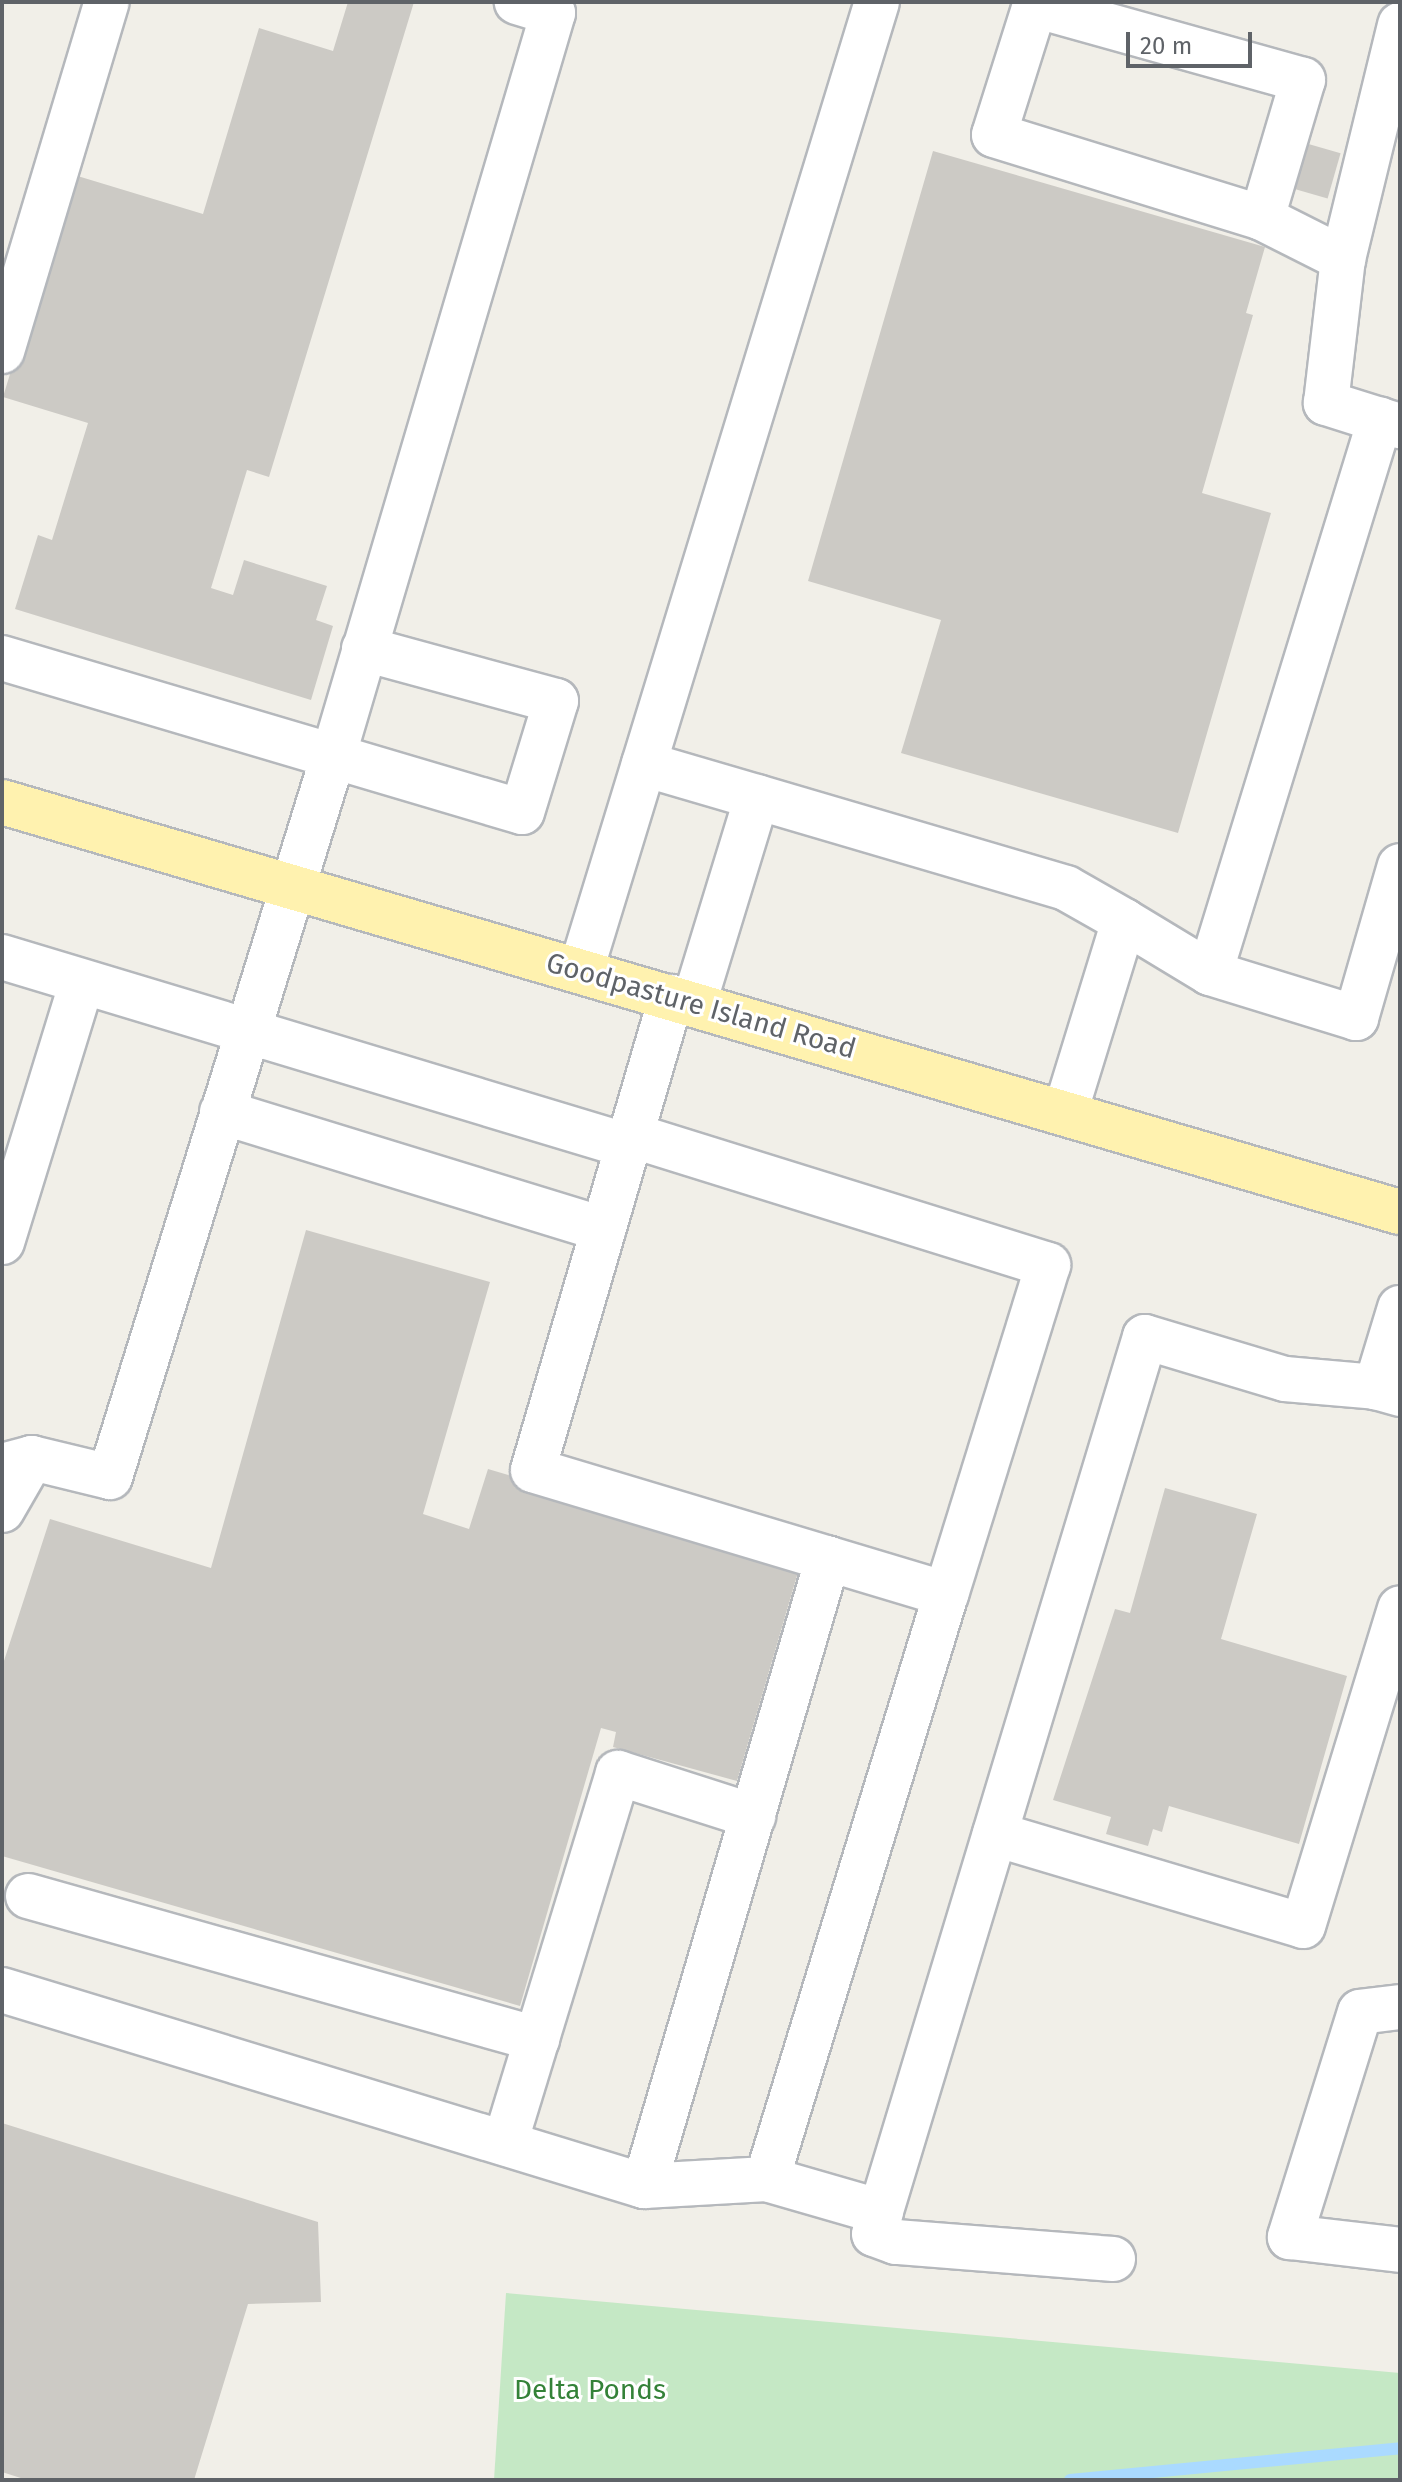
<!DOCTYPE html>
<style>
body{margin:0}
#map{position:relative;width:1402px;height:2482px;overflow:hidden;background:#f1efe8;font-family:"Fira Sans",sans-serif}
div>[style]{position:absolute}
.green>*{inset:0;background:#c5e8c5}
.stream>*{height:12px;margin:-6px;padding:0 6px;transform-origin:6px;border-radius:6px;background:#aadaff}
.building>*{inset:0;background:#cccac5;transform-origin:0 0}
.roads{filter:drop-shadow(2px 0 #b5b8bc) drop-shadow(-2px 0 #b5b8bc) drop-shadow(0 2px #b5b8bc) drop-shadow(0 -2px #b5b8bc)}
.minor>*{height:44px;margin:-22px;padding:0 22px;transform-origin:22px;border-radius:22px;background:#fff}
.major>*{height:44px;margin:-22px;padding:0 22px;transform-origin:22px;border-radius:22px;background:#fff2af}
span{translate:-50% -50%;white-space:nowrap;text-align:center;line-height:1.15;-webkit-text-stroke:6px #fff;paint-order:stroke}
.street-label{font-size:28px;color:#5f6368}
.park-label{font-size:28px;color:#348238}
.frame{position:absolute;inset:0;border:4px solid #5f6368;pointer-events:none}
.scale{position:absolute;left:1126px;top:32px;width:126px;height:36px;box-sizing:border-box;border:4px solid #5f6368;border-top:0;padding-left:10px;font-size:24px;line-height:28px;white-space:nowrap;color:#5f6368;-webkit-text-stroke:6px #fff;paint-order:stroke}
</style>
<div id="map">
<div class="green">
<i style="clip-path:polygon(506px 2293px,1400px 2373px,1400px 2480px,494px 2480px)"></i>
</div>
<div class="stream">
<i style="left:1070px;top:2480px;width:332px;rotate:-5.5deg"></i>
</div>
<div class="building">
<i style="clip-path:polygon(348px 2px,414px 2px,269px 477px,247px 470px,211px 588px,233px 595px,244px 560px,327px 586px,316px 620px,333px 626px,311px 700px,15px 609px,38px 535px,52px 540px,88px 423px,3px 397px,71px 174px,203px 214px,259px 28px,333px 51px)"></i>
<i style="left:1305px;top:143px;width:37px;height:47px;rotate:16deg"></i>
<i style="clip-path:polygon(933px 151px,1265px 247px,1246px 313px,1253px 315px,1202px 493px,1271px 513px,1178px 833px,901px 753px,941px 620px,808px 581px)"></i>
<i style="clip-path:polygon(306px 1230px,490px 1282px,423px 1514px,469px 1529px,488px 1469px,801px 1562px,737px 1781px,613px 1747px,616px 1732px,601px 1728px,520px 2006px,2px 1856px,2px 1667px,50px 1519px,211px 1568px)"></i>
<i style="clip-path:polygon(1165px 1488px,1257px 1514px,1221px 1639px,1347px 1676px,1299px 1844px,1169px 1806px,1162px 1832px,1153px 1829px,1148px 1846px,1106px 1834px,1111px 1817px,1053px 1800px,1115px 1609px,1130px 1613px)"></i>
<i style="clip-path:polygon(2px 2123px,318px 2222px,321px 2302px,248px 2304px,194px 2480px,27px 2480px,2px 2472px)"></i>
</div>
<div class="roads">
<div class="minor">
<i style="left:1262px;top:218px;width:144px;rotate:-73.5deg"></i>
<i style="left:1303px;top:80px;width:278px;rotate:-164.4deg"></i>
<i style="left:1035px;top:5px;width:136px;rotate:107.5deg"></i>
<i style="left:994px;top:135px;width:281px;rotate:17.2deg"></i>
<i style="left:1262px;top:218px;width:91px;rotate:26.8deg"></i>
<i style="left:2px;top:351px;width:364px;rotate:-73.3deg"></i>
<i style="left:1380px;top:420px;width:57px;rotate:-162.5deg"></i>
<i style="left:1326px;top:403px;width:145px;rotate:-83.3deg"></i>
<i style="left:1343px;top:259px;width:241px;rotate:-76.3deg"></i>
<i style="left:2px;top:658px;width:542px;rotate:16.5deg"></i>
<i style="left:522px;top:812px;width:116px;rotate:-73deg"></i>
<i style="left:556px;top:701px;width:199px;rotate:-164.8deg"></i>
<i style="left:644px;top:764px;width:118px;rotate:16.3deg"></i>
<i style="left:1124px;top:921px;width:100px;rotate:31.2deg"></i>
<i style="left:1210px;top:973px;width:153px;rotate:17.1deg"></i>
<i style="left:1356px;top:1018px;width:158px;rotate:-73.9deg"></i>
<i style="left:2px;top:957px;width:654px;rotate:16.8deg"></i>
<i style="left:581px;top:970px;width:1012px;rotate:-73deg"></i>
<i style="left:1210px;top:973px;width:579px;rotate:-72.91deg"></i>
<i style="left:1380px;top:420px;width:21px;rotate:17deg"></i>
<i style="left:694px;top:1003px;width:215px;rotate:-73deg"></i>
<i style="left:757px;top:797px;width:322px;rotate:16.4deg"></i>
<i style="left:1066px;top:888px;width:67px;rotate:29.6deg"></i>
<i style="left:1124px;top:921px;width:201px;rotate:107.1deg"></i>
<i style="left:222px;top:1112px;width:399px;rotate:17.1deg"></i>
<i style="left:631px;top:1135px;width:437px;rotate:17.3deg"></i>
<i style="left:1048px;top:1265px;width:344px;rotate:107.2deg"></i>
<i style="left:946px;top:1594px;width:431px;rotate:-163.3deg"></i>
<i style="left:533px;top:1470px;width:493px;rotate:-73.7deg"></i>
<i style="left:2px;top:1242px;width:272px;rotate:-72.9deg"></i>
<i style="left:1400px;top:1308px;width:83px;rotate:106.9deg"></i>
<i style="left:1376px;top:1387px;width:25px;rotate:16deg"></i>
<i style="left:2px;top:1466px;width:31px;rotate:-15deg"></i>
<i style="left:32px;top:1458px;width:80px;rotate:13.7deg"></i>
<i style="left:110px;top:1477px;width:754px;rotate:-72.79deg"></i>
<i style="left:333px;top:757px;width:776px;rotate:-73.53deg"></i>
<i style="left:553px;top:13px;width:38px;rotate:-163deg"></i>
<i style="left:2px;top:1510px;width:60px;rotate:-60deg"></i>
<i style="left:995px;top:1834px;width:321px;rotate:16.6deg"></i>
<i style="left:1303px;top:1926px;width:332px;rotate:-73deg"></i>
<i style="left:28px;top:1896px;width:529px;rotate:15.69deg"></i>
<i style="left:2px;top:1990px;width:671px;rotate:16.98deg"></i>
<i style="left:644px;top:2186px;width:654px;rotate:-73.67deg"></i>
<i style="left:1400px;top:2007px;width:40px;rotate:172.9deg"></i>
<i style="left:1360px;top:2012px;width:236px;rotate:107.3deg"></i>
<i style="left:1290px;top:2237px;width:111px;rotate:6.7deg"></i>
<i style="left:505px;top:2143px;width:387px;rotate:-73deg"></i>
<i style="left:618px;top:1773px;width:142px;rotate:17.7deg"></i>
<i style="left:644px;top:2186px;width:123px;rotate:-3.3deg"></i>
<i style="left:881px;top:2212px;width:119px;rotate:-163.9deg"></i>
<i style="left:767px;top:2179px;width:612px;rotate:-72.99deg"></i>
<i style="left:1113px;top:2259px;width:218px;rotate:-175.5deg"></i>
<i style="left:896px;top:2242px;width:23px;rotate:-160deg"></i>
<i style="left:874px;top:2234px;width:937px;rotate:-73.19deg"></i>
<i style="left:1145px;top:1337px;width:146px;rotate:16.7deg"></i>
<i style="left:1285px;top:1379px;width:91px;rotate:5deg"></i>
</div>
<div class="major">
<i style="left:2px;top:802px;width:1457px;rotate:16.35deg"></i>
</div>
</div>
<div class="street-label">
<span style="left:701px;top:1006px;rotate:16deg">Goodpasture Island Road</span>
</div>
<div class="park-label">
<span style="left:590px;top:2390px">Delta Ponds</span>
</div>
<div class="frame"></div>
<div class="scale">20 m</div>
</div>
